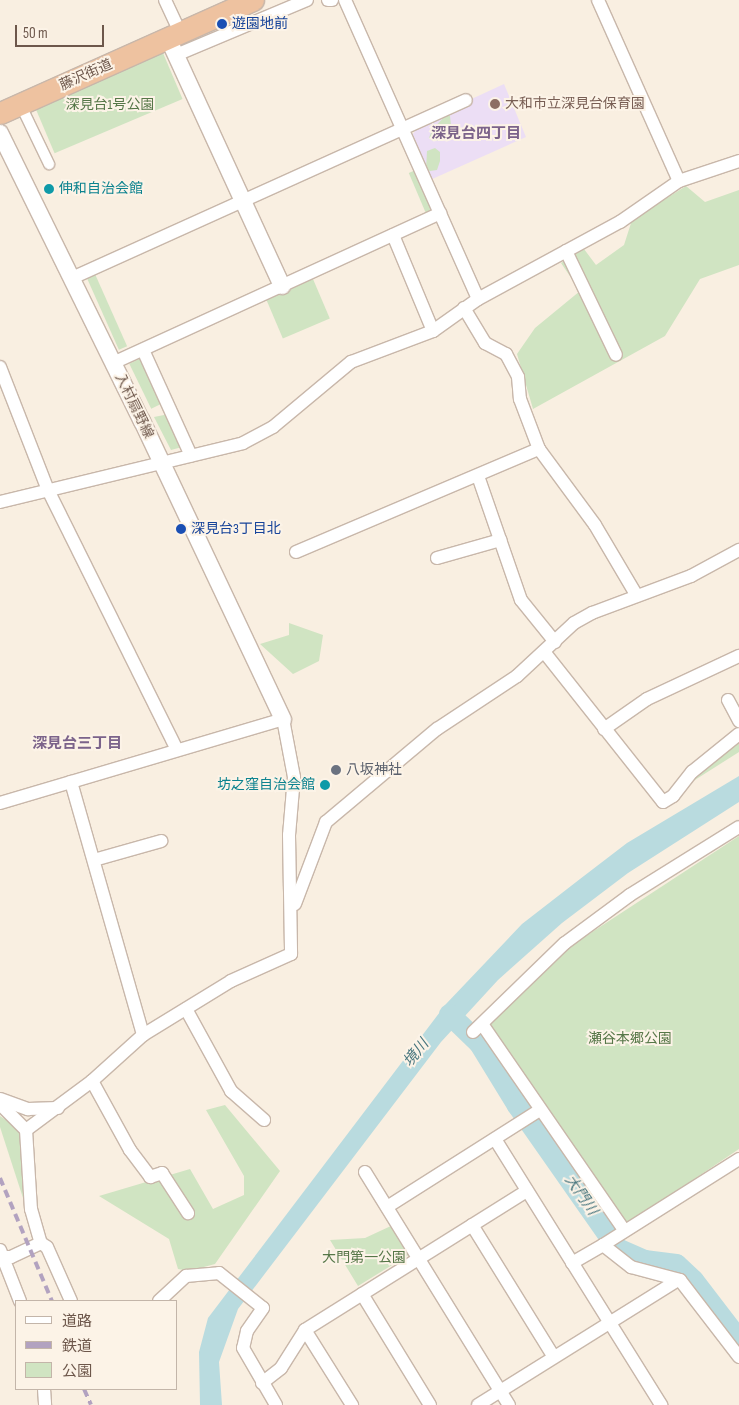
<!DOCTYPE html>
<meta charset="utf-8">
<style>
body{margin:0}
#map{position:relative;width:739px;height:1405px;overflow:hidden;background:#f9efe1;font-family:"Sofia Sans Condensed","Noto Sans JP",sans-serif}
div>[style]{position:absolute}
.education>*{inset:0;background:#ecdef5}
.green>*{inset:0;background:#d0e4c2;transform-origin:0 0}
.water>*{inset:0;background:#b9dbdf}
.river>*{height:21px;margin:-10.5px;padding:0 10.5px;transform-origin:10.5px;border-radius:10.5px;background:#b9dbdf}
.roads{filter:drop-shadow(1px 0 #c8b7aa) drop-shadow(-1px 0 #c8b7aa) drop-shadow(0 1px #c8b7aa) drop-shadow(0 -1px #c8b7aa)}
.pedestrian>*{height:10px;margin:-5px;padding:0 5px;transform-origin:5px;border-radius:5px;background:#fff}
.minor>*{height:12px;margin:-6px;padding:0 6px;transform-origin:6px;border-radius:6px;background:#fff}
.tertiary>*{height:16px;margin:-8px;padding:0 8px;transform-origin:8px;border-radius:8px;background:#fff}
.trunk>*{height:21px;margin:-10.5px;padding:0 10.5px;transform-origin:10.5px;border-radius:10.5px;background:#eec2a0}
.rail>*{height:4px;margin-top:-2px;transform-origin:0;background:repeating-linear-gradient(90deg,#b2a2c0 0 8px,transparent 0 13px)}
.dots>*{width:14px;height:14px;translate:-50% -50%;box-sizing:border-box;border:2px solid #fcf3e7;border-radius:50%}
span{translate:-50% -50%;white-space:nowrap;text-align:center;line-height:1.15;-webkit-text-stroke:4px #fcf3e7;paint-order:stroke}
.transit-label{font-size:14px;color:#164399}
.left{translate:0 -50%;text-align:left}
.street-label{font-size:14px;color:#6d574b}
.education-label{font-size:14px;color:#785e54}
.park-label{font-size:14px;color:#567748}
.culture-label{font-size:14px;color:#0d838f}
.right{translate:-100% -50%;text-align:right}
.worship-label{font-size:14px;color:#5b616d}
.neighbourhood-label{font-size:15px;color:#7b638a;font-weight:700}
.water-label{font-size:15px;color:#48767e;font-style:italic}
.legend{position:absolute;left:15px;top:1300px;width:162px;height:90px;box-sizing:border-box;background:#fcf3e7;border:1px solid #c3b5a9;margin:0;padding:6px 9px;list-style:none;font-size:15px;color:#6d574b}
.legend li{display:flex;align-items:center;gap:10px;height:25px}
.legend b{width:25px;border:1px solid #c3b5a9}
.scale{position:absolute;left:15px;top:25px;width:89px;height:22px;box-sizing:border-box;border:2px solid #6d574b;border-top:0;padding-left:6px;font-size:15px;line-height:18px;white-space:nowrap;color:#6d574b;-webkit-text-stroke:4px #fcf3e7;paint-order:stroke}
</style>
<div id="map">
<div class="education">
<i style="clip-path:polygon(504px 84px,526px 137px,430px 180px,411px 136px,424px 121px)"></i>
</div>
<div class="green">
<i style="left:163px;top:53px;width:50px;height:139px;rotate:67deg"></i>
<i style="clip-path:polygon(445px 116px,450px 116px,451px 125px,440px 140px,433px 141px,429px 138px,432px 130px)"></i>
<i style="clip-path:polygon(435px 148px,440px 152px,440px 161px,437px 170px,430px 171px,426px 169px,427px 151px)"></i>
<i style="left:418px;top:169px;width:46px;height:10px;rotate:67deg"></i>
<i style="clip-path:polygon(686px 186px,705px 202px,739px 190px,739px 265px,700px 279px,665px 336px,533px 409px,517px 354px,535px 328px,580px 291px,561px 263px,584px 249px,596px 265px,624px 245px,632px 220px)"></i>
<i style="left:95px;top:274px;width:79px;height:9px;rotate:66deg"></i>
<i style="left:313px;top:279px;width:43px;height:51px;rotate:67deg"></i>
<i style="left:141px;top:358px;width:50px;height:13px;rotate:64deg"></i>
<i style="clip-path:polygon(169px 414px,182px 447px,171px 450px,154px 417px)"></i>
<i style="clip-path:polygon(289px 623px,323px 635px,319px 661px,293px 674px,260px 644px,289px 635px)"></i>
<i style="clip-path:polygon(739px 739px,739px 752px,687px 785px,693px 776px)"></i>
<i style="clip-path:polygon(739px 836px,739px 1149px,626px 1225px,488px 1025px,560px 953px)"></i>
<i style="clip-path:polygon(225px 1105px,280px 1171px,215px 1264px,189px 1271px,178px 1269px,169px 1239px,99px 1196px,190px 1169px,213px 1209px,244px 1195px,244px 1176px,206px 1110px)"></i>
<i style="clip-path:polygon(0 1116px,19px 1129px,25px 1177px,23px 1198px,0 1127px)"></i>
<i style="clip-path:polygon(393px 1225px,410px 1254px,358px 1286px,330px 1240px,365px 1238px)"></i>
</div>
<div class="water">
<i style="clip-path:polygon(739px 776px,739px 802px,628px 873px,562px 923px,498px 980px,441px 1042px,238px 1309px,219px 1362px,222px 1405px,200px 1405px,199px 1352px,208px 1318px,446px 1004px,522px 924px,580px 879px,627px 843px)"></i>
</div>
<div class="river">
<i style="left:449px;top:1014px;width:42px;rotate:44deg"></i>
<i style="left:479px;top:1043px;width:73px;rotate:58.5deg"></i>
<i style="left:517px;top:1105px;width:174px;rotate:55deg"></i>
<i style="left:617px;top:1248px;width:30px;rotate:24deg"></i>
<i style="left:644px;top:1260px;width:32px;rotate:7deg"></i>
<i style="left:676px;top:1264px;width:23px;rotate:43deg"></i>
<i style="left:693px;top:1280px;width:76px;rotate:52.5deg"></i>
</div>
<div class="roads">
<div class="pedestrian">
<i style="left:24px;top:112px;width:58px;rotate:64.3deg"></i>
</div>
<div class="minor">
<i style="left:165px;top:0;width:35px;rotate:65deg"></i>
<i style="left:328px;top:0;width:4px"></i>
<i style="left:345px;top:0;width:327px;rotate:66deg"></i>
<i style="left:598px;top:0;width:198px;rotate:65.9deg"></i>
<i style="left:176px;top:55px;width:142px;rotate:-22.8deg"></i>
<i style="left:393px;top:235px;width:104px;rotate:67.4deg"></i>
<i style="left:566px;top:251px;width:115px;rotate:64.3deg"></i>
<i style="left:72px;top:278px;width:432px;rotate:-24.3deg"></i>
<i style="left:464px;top:308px;width:41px;rotate:59deg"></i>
<i style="left:485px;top:343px;width:24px;rotate:28deg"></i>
<i style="left:506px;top:354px;width:26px;rotate:62deg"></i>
<i style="left:518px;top:377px;width:22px;rotate:85deg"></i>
<i style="left:520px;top:399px;width:53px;rotate:69.2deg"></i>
<i style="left:539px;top:449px;width:94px;rotate:53.6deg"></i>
<i style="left:595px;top:525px;width:82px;rotate:59.4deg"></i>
<i style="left:143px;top:350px;width:116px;rotate:65.6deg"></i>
<i style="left:113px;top:363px;width:360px;rotate:-24.6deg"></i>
<i style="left:0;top:367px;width:132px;rotate:68.7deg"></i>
<i style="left:48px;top:490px;width:290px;rotate:63.6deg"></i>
<i style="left:478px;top:476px;width:131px;rotate:70.9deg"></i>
<i style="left:521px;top:600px;width:54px;rotate:51deg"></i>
<i style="left:0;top:502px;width:250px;rotate:-13.6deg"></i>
<i style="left:243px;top:443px;width:34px;rotate:-28deg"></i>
<i style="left:273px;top:427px;width:102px;rotate:-39.8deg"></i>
<i style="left:351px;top:362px;width:88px;rotate:-20.7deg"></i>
<i style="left:433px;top:331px;width:55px;rotate:-35.4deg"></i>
<i style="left:478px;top:299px;width:162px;rotate:-28.5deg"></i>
<i style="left:620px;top:222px;width:72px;rotate:-34.8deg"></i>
<i style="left:679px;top:181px;width:63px;rotate:-18.4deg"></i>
<i style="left:296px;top:552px;width:264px;rotate:-23deg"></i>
<i style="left:437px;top:558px;width:66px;rotate:-15.9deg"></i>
<i style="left:545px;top:653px;width:190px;rotate:51.6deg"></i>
<i style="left:663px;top:802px;width:12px;rotate:-31deg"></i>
<i style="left:673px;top:796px;width:31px;rotate:-52deg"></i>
<i style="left:692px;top:772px;width:60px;rotate:-39deg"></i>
<i style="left:728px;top:700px;width:24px;rotate:62deg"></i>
<i style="left:604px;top:729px;width:52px;rotate:-34.9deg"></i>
<i style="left:647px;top:699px;width:102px;rotate:-25.1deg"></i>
<i style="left:71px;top:782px;width:263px;rotate:74.1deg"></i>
<i style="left:0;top:803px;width:295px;rotate:-16.5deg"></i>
<i style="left:283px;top:719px;width:59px;rotate:79.3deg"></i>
<i style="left:294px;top:777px;width:58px;rotate:94.9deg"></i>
<i style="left:289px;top:835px;width:119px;rotate:89deg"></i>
<i style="left:291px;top:954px;width:66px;rotate:155.8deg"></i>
<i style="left:231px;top:981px;width:103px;rotate:148.5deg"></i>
<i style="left:143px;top:1035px;width:69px;rotate:138deg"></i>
<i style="left:92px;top:1081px;width:82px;rotate:143.4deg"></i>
<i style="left:94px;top:860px;width:70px;rotate:-15.8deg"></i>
<i style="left:295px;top:904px;width:88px;rotate:-69.3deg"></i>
<i style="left:326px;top:822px;width:145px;rotate:-40deg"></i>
<i style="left:437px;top:729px;width:96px;rotate:-33.5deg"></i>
<i style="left:517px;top:676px;width:78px;rotate:-42.9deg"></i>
<i style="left:574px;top:623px;width:21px;rotate:-29deg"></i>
<i style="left:592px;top:613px;width:106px;rotate:-20.5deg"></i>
<i style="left:691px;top:576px;width:55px;rotate:-28.4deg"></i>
<i style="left:186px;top:1009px;width:94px;rotate:61.2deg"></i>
<i style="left:231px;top:1091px;width:44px;rotate:41.3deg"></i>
<i style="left:482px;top:1024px;width:250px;rotate:55.4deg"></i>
<i style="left:473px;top:1032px;width:128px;rotate:-44.1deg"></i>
<i style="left:565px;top:943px;width:81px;rotate:-36.4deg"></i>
<i style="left:630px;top:895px;width:128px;rotate:-32deg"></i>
<i style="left:92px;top:1081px;width:79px;rotate:61.2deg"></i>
<i style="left:130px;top:1150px;width:34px;rotate:53deg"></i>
<i style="left:150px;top:1177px;width:13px;rotate:-18deg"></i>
<i style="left:162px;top:1173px;width:48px;rotate:57deg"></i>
<i style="left:0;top:1099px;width:30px;rotate:20deg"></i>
<i style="left:28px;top:1109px;width:30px;rotate:-2deg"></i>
<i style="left:0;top:1104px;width:37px;rotate:45deg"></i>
<i style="left:26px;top:1130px;width:79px;rotate:86.4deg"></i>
<i style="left:31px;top:1209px;width:35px;rotate:74deg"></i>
<i style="left:41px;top:1243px;width:7px;rotate:34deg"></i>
<i style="left:47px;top:1247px;width:59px;rotate:66deg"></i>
<i style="left:495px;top:1139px;width:314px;rotate:58deg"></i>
<i style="left:365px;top:1172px;width:274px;rotate:58.3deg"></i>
<i style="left:387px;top:1207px;width:181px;rotate:-32.4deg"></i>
<i style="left:472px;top:1225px;width:155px;rotate:58.2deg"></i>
<i style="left:603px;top:1245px;width:161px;rotate:-32.3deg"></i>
<i style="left:0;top:1250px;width:55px;rotate:68.6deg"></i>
<i style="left:0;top:1257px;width:11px"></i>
<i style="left:11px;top:1257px;width:33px;rotate:-25deg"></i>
<i style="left:572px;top:1263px;width:36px;rotate:-30deg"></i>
<i style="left:603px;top:1245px;width:36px;rotate:38deg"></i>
<i style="left:631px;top:1267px;width:51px;rotate:14.9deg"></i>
<i style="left:680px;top:1280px;width:97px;rotate:52.5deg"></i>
<i style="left:362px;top:1294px;width:130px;rotate:58.5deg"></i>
<i style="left:159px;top:1301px;width:37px;rotate:-43deg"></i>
<i style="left:186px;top:1276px;width:33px;rotate:-5deg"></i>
<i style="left:219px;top:1273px;width:56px;rotate:38.5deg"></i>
<i style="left:263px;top:1308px;width:28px;rotate:125deg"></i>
<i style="left:247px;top:1331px;width:17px;rotate:103deg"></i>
<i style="left:243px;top:1348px;width:66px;rotate:59.9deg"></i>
<i style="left:305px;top:1330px;width:89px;rotate:57.9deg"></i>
<i style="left:262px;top:1383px;width:24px;rotate:-38deg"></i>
<i style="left:281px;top:1368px;width:45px;rotate:-57.7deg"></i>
<i style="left:305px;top:1330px;width:262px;rotate:-32.1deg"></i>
<i style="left:44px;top:1389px;width:16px;rotate:86deg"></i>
<i style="left:478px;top:1405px;width:236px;rotate:-32deg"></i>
</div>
<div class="tertiary">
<i style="left:168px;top:38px;width:273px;rotate:65.3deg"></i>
<i style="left:0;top:133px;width:321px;rotate:63.8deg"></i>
<i style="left:142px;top:421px;width:330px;rotate:64.7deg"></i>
</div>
<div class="trunk">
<i style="left:0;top:113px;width:277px;rotate:-24.1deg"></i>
</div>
</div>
<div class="rail">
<i style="left:0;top:1178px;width:134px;rotate:67.1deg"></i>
<i style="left:84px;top:1389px;width:17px;rotate:66deg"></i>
</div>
<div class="dots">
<i style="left:222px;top:24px;background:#1a4fb4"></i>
<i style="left:495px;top:104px;background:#8d6e63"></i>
<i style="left:49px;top:189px;background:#0f9aa8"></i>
<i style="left:181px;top:529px;background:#1a4fb4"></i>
<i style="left:336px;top:770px;background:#6b7280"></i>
<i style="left:325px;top:785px;background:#0f9aa8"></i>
</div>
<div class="transit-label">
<span class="left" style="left:232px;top:24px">遊園地前</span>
<span class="left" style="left:191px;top:529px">深見台3丁目北</span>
</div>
<div class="street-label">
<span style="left:86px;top:75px;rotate:-24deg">藤沢街道</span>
<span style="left:134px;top:406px;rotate:64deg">入村扇野線</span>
</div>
<div class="education-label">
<span class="left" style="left:505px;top:104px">大和市立深見台保育園</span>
</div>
<div class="park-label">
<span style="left:110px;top:105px">深見台1号公園</span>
<span style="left:630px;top:1039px">瀬谷本郷公園</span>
<span style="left:364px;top:1258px">大門第一公園</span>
</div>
<div class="culture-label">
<span class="left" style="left:59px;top:189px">伸和自治会館</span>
<span class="right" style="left:315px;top:785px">坊之窪自治会館</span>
</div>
<div class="worship-label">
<span class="left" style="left:346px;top:770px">八坂神社</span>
</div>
<div class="neighbourhood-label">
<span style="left:476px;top:134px">深見台四丁目</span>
<span style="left:77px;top:744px">深見台三丁目</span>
</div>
<div class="water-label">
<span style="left:416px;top:1053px;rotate:-51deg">境川</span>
<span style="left:581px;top:1195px;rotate:55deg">大門川</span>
</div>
<ul class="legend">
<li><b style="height:6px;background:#fff"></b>道路</li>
<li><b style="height:6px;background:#b2a2c0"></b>鉄道</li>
<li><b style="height:14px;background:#d0e4c2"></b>公園</li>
</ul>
<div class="scale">50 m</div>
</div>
